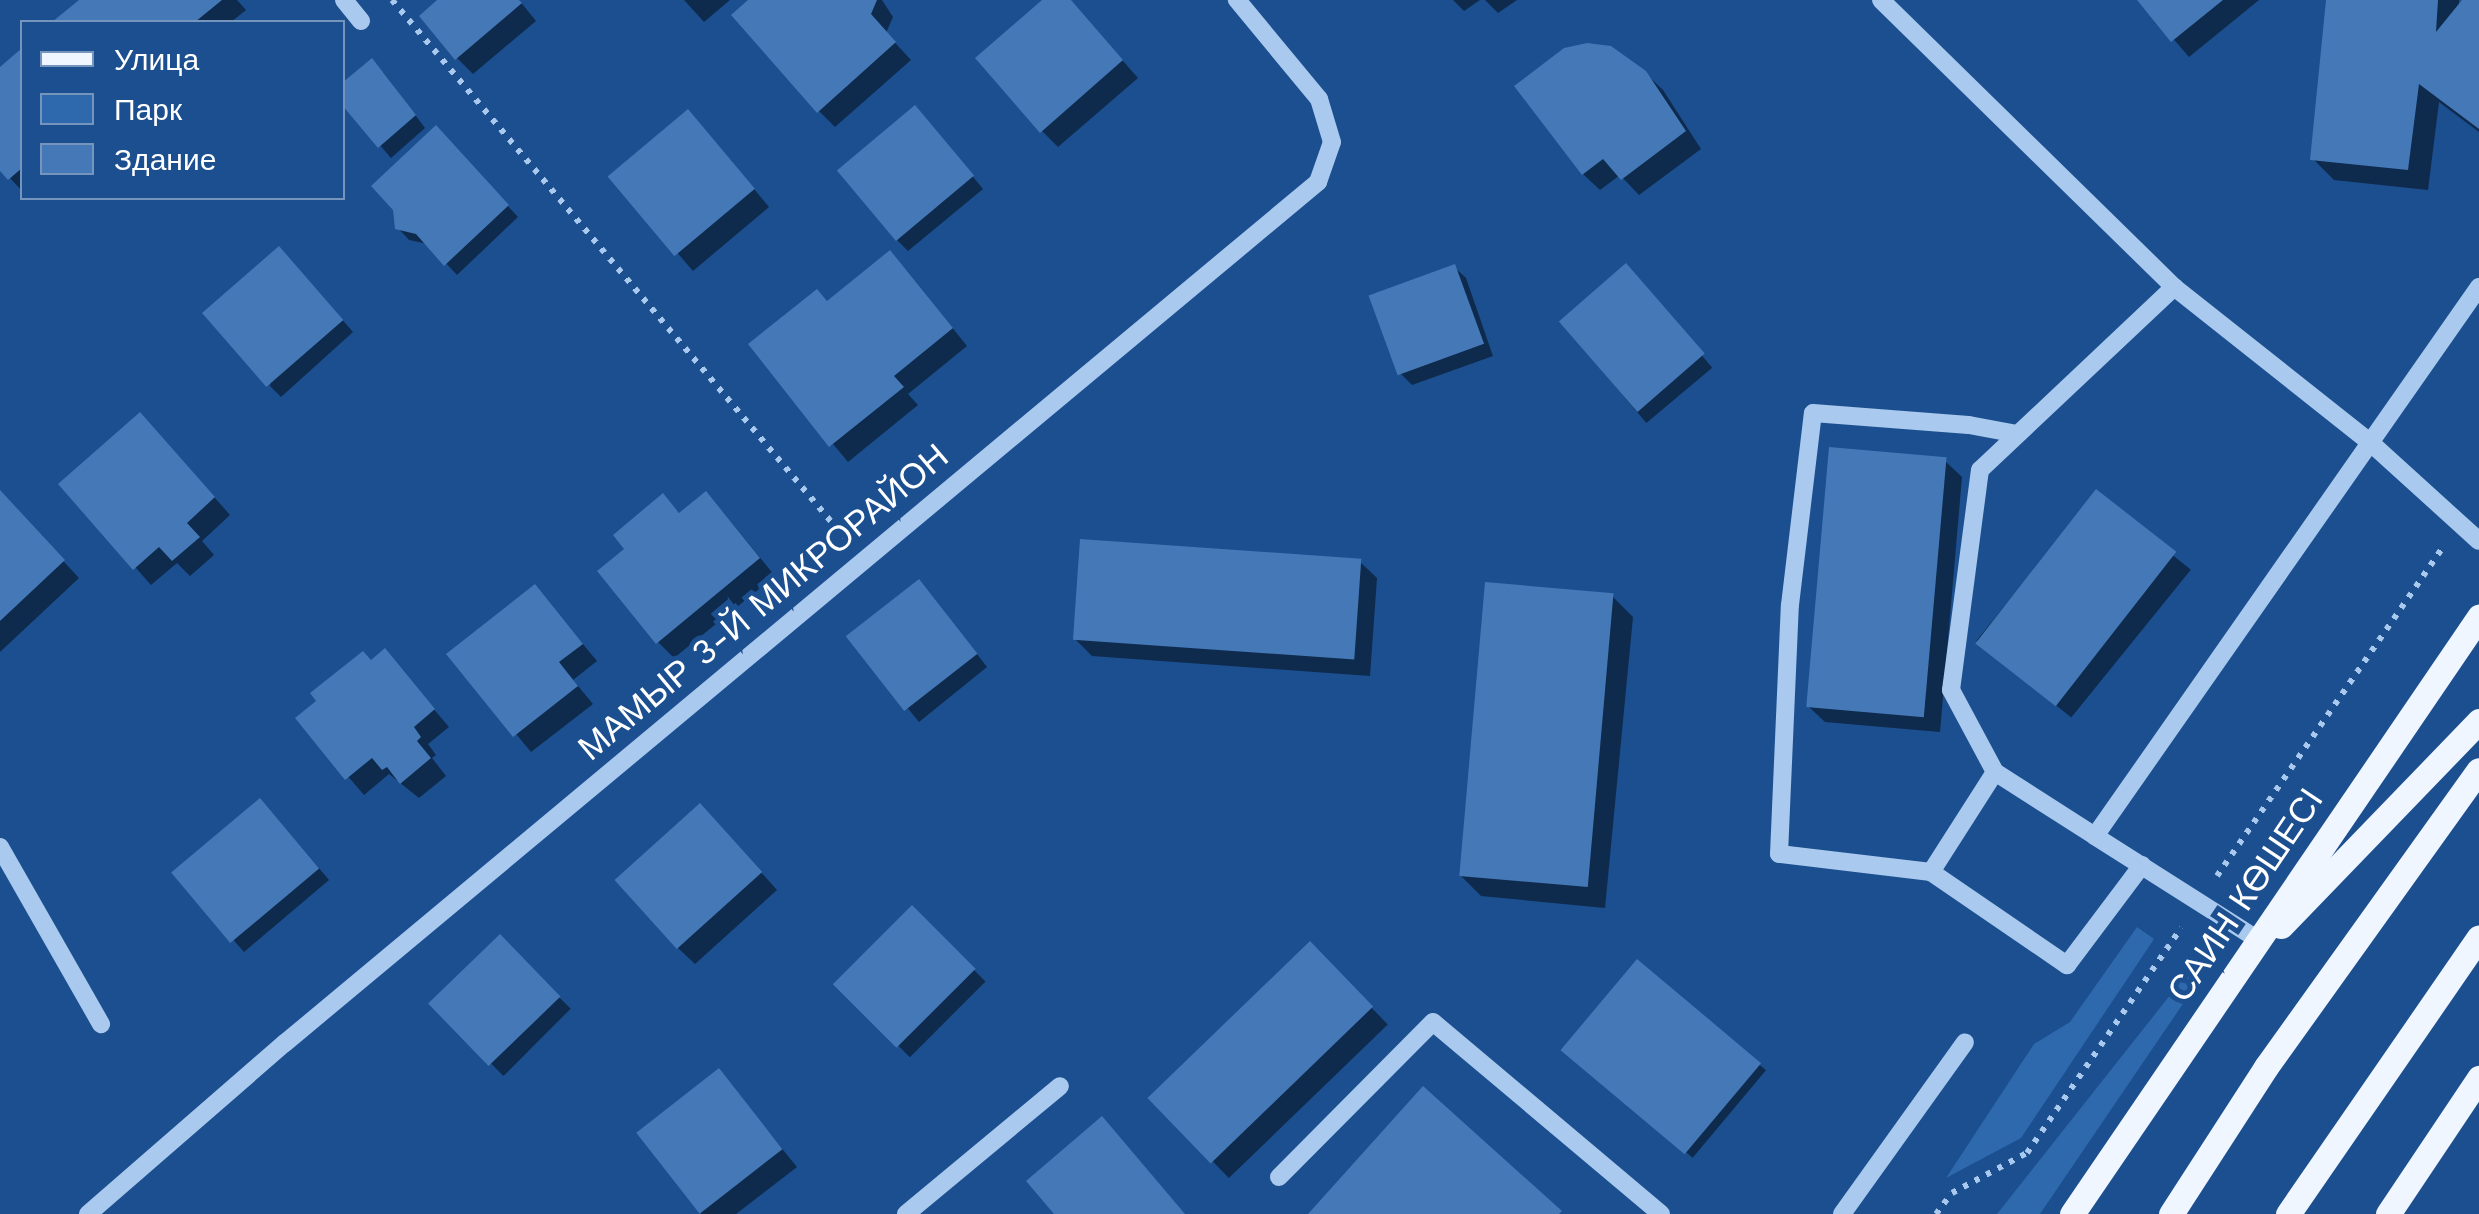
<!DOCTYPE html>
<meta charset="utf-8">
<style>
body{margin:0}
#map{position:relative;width:2479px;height:1214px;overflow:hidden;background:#1b4f8f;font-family:"Work Sans",sans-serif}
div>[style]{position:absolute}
.green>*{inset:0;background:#2e69ad}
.shadow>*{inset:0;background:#0007;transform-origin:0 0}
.building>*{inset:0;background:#4478b7;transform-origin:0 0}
.path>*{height:6px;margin-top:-3px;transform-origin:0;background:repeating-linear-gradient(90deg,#a9c9ee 0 5px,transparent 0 13px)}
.minor>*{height:18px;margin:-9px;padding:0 9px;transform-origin:9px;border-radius:9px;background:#a9c9ee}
.major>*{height:25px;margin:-12.5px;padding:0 12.5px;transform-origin:12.5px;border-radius:12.5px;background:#f0f6ff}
span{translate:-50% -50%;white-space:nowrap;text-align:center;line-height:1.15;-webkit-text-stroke:10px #1b4f8f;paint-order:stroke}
.street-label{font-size:35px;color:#fff}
.legend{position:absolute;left:20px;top:20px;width:325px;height:180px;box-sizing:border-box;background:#1b4f8f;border:2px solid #7695bc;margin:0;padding:12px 18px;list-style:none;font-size:30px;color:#fff}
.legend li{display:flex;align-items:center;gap:20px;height:50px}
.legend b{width:50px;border:2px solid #7695bc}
</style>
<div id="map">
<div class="green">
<i style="clip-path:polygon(2137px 927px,2154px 939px,2021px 1138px,1946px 1178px,2034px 1044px,2070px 1022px)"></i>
<i style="clip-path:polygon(2201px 956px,2208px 967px,2040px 1214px,1997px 1214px)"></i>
</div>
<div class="shadow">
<i style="clip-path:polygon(83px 0,237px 0,246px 10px,231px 22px,56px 22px)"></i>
<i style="clip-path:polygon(441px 0,519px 0,536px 21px,473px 74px,457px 58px)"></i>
<i style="clip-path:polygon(684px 0,730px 0,704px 22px)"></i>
<i style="clip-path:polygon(751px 0,882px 0,893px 17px,886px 33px,911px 60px,835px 127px,819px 111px)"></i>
<i style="clip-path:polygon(1046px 0,1069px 0,1138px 78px,1058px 147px,1042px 131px)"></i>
<i style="clip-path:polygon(1453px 0,1480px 0,1464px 11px)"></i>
<i style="clip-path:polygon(1485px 0,1517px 0,1498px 13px)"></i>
<i style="clip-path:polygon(2140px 0,2259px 0,2189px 57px)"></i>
<i style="clip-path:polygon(2328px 0,2459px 0,2459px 8px,2465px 0,2479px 0,2479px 132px,2439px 102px,2428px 190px,2334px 180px,2313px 159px)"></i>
<i style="clip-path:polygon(22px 51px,22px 191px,0 167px,0 70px)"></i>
<i style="clip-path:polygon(383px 72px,425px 128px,391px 158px,342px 101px)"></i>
<i style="clip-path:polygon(1645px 73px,1663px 90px,1701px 149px,1639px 195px,1620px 175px,1600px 190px,1583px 174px)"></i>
<i style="clip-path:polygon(926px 120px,983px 189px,908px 251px,897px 240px)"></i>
<i style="clip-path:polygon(704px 129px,769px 207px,693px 271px,611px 176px)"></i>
<i style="clip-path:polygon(447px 140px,518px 217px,457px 275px,428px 244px,409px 240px,398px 228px)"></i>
<i style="clip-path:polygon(290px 260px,353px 332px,281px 397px,270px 386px)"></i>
<i style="clip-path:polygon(1454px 267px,1466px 278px,1493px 356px,1412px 385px,1401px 374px)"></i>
<i style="clip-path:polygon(906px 270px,967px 346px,908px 394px,918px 405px,848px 462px,751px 345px)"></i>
<i style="left:1637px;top:278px;width:117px;height:86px;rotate:50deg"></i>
<i style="clip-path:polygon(157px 432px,230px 515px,202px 541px,214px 555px,190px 576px,177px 563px,151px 585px,62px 484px)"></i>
<i style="clip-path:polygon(1945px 461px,1962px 477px,1940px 732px,1825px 722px,1808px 706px)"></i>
<i style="clip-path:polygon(0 493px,79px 578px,0 652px)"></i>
<i style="left:2096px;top:493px;width:122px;height:190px;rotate:39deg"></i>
<i style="clip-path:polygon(663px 496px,681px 515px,722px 511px,775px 576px,674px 658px,658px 642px,627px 550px)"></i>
<i style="clip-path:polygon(1360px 562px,1377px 578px,1370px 676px,1092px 656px,1075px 639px)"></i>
<i style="clip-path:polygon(535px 587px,597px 661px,573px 680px,593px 704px,531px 752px,450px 654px)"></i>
<i style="clip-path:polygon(930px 594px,987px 667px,919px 722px,850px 637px)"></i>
<i style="clip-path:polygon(1612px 596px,1633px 617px,1605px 908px,1481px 896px,1460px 875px)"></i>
<i style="clip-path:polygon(385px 652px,449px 727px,428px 744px,436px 755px,432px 758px,446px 776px,419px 798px,389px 774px,364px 795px,298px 718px)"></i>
<i style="clip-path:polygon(271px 812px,329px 880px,244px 952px,175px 873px)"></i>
<i style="clip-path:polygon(716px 822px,777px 890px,695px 964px,678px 948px)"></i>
<i style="left:912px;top:908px;width:104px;height:107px;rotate:45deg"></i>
<i style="left:500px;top:938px;width:100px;height:95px;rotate:45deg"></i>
<i style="left:1310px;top:944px;width:112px;height:221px;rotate:46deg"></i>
<i style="left:1638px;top:963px;width:167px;height:114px;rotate:40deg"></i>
<i style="clip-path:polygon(719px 1072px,797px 1167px,736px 1214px,701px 1214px,639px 1134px)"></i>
</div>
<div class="building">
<i style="clip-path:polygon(79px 0,222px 0,195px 22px,52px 22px)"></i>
<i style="clip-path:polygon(437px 0,519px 0,522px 3px,455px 60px,419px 16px)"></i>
<i style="clip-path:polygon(748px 0,877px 0,871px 14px,896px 42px,817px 113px,731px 15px)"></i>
<i style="clip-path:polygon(1042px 0,1071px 0,1123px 60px,1040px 133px,975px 58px)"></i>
<i style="clip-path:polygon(2137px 0,2223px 0,2171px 42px)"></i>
<i style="clip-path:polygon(2326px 0,2438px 0,2436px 32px,2462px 0,2479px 0,2479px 129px,2419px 84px,2408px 170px,2310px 160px)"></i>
<i style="clip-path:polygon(1587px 43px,1611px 46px,1646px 71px,1686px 131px,1621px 180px,1603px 159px,1582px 175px,1514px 86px,1564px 48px)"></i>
<i style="clip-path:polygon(22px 48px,22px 168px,8px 180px,0 171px,0 67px)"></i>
<i style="clip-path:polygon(372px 58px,416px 115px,378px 148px,342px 105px,342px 83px)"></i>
<i style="left:915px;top:105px;width:92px;height:102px;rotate:50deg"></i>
<i style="left:688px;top:109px;width:104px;height:105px;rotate:50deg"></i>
<i style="clip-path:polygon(436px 125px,509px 205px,444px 266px,416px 234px,395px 229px,393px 210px,371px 186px)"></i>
<i style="left:279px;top:246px;width:98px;height:102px;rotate:49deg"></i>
<i style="clip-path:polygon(890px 250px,953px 328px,894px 376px,904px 387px,829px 447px,748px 344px,817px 289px,827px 301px)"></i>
<i style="left:1626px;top:263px;width:120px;height:89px;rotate:49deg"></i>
<i style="left:1455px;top:264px;width:85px;height:92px;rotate:70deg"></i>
<i style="clip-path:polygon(140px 412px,215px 497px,187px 523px,200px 537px,172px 561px,159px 547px,133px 570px,58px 484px)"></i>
<i style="left:1829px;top:447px;width:118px;height:261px;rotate:5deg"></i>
<i style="left:2096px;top:489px;width:102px;height:196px;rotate:38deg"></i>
<i style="clip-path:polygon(0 490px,65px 560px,0 621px)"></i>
<i style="clip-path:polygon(706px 491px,760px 558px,656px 644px,597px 571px,624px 549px,613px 535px,663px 493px,679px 513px)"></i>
<i style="left:1080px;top:539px;width:282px;height:101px;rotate:4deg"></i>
<i style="left:919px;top:579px;width:95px;height:93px;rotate:52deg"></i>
<i style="left:1485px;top:582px;width:129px;height:295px;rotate:5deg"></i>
<i style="clip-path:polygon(535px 584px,583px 644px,559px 662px,578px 686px,513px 737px,446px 654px)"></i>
<i style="clip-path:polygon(385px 648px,435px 709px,414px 727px,421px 737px,417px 741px,431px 758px,400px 784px,387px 767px,382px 770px,372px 758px,345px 780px,295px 718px,316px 701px,310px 693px,363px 651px,371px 660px)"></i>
<i style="left:260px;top:798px;width:92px;height:116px;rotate:50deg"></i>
<i style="left:700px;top:803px;width:93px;height:115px;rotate:48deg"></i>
<i style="left:912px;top:905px;width:90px;height:112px;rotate:45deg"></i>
<i style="left:500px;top:934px;width:87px;height:100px;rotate:46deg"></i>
<i style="left:1310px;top:941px;width:91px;height:226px;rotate:46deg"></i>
<i style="left:1637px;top:959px;width:162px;height:119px;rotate:40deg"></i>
<i style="left:719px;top:1068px;width:103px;height:105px;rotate:52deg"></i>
<i style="clip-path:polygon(1423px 1086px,1562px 1211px,1559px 1214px,1308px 1214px)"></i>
<i style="clip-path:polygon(1102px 1116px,1185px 1214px,1054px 1214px,1026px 1181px)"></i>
</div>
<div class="path">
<i style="left:392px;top:0;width:702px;rotate:49.91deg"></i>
<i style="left:2217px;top:876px;width:397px;rotate:-55.5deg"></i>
<i style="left:1936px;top:1214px;width:26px;rotate:-53deg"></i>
<i style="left:1952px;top:1193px;width:85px;rotate:-28.1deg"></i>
<i style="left:2027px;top:1153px;width:273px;rotate:-55.6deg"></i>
</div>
<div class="minor">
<i style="left:344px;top:0;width:27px;rotate:51deg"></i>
<i style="left:1881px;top:0;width:410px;rotate:44.4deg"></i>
<i style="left:2174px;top:287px;width:253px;rotate:38.4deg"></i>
<i style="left:2372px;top:444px;width:144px;rotate:42.2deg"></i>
<i style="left:1995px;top:772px;width:93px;rotate:-118.2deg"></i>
<i style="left:1951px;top:690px;width:222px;rotate:-82.5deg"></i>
<i style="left:1980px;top:470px;width:267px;rotate:-43.3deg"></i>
<i style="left:2095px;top:836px;width:119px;rotate:-147.4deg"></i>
<i style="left:1995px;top:772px;width:119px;rotate:122.6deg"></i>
<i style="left:1931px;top:872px;width:165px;rotate:34.4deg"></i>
<i style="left:2067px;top:965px;width:125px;rotate:-53.1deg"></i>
<i style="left:0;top:847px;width:204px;rotate:60.3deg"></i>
<i style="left:1931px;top:872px;width:153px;rotate:-173.2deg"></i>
<i style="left:1779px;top:854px;width:249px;rotate:-87.5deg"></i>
<i style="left:1790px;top:605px;width:193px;rotate:-83.2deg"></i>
<i style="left:1813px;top:413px;width:156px;rotate:4.4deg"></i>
<i style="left:1969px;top:425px;width:49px;rotate:10.6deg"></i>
<i style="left:2257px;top:939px;width:192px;rotate:-147.6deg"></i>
<i style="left:2095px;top:836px;width:670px;rotate:-55.03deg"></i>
<i style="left:1279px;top:1177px;width:218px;rotate:-45.2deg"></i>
<i style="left:1433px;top:1022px;width:298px;rotate:40.1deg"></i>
<i style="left:88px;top:1214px;width:261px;rotate:-41deg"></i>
<i style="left:285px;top:1043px;width:1345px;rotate:-39.81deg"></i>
<i style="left:1318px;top:182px;width:42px;rotate:-70.7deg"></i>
<i style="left:1332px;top:142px;width:45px;rotate:-106.8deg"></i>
<i style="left:1319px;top:99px;width:129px;rotate:-129.6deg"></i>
<i style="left:906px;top:1214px;width:200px;rotate:-39.7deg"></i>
<i style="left:1842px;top:1214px;width:211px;rotate:-54.4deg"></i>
</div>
<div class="major">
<i style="left:2281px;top:926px;width:285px;rotate:-46deg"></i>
<i style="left:2072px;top:1214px;width:723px;rotate:-55.72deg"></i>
<i style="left:2171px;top:1214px;width:175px;rotate:-57.1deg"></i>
<i style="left:2266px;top:1067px;width:365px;rotate:-54.4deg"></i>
<i style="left:2288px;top:1214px;width:336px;rotate:-55.4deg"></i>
<i style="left:2388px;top:1214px;width:164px;rotate:-56.2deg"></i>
</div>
<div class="street-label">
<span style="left:763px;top:602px;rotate:-40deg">МАМЫР 3-Й МИКРОРАЙОН</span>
<span style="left:2245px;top:895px;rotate:-56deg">САИН КӨШЕСІ</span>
</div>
<ul class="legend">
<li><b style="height:12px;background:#f0f6ff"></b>Улица</li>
<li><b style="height:28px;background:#2e69ad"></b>Парк</li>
<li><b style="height:28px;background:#4478b7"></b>Здание</li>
</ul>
</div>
